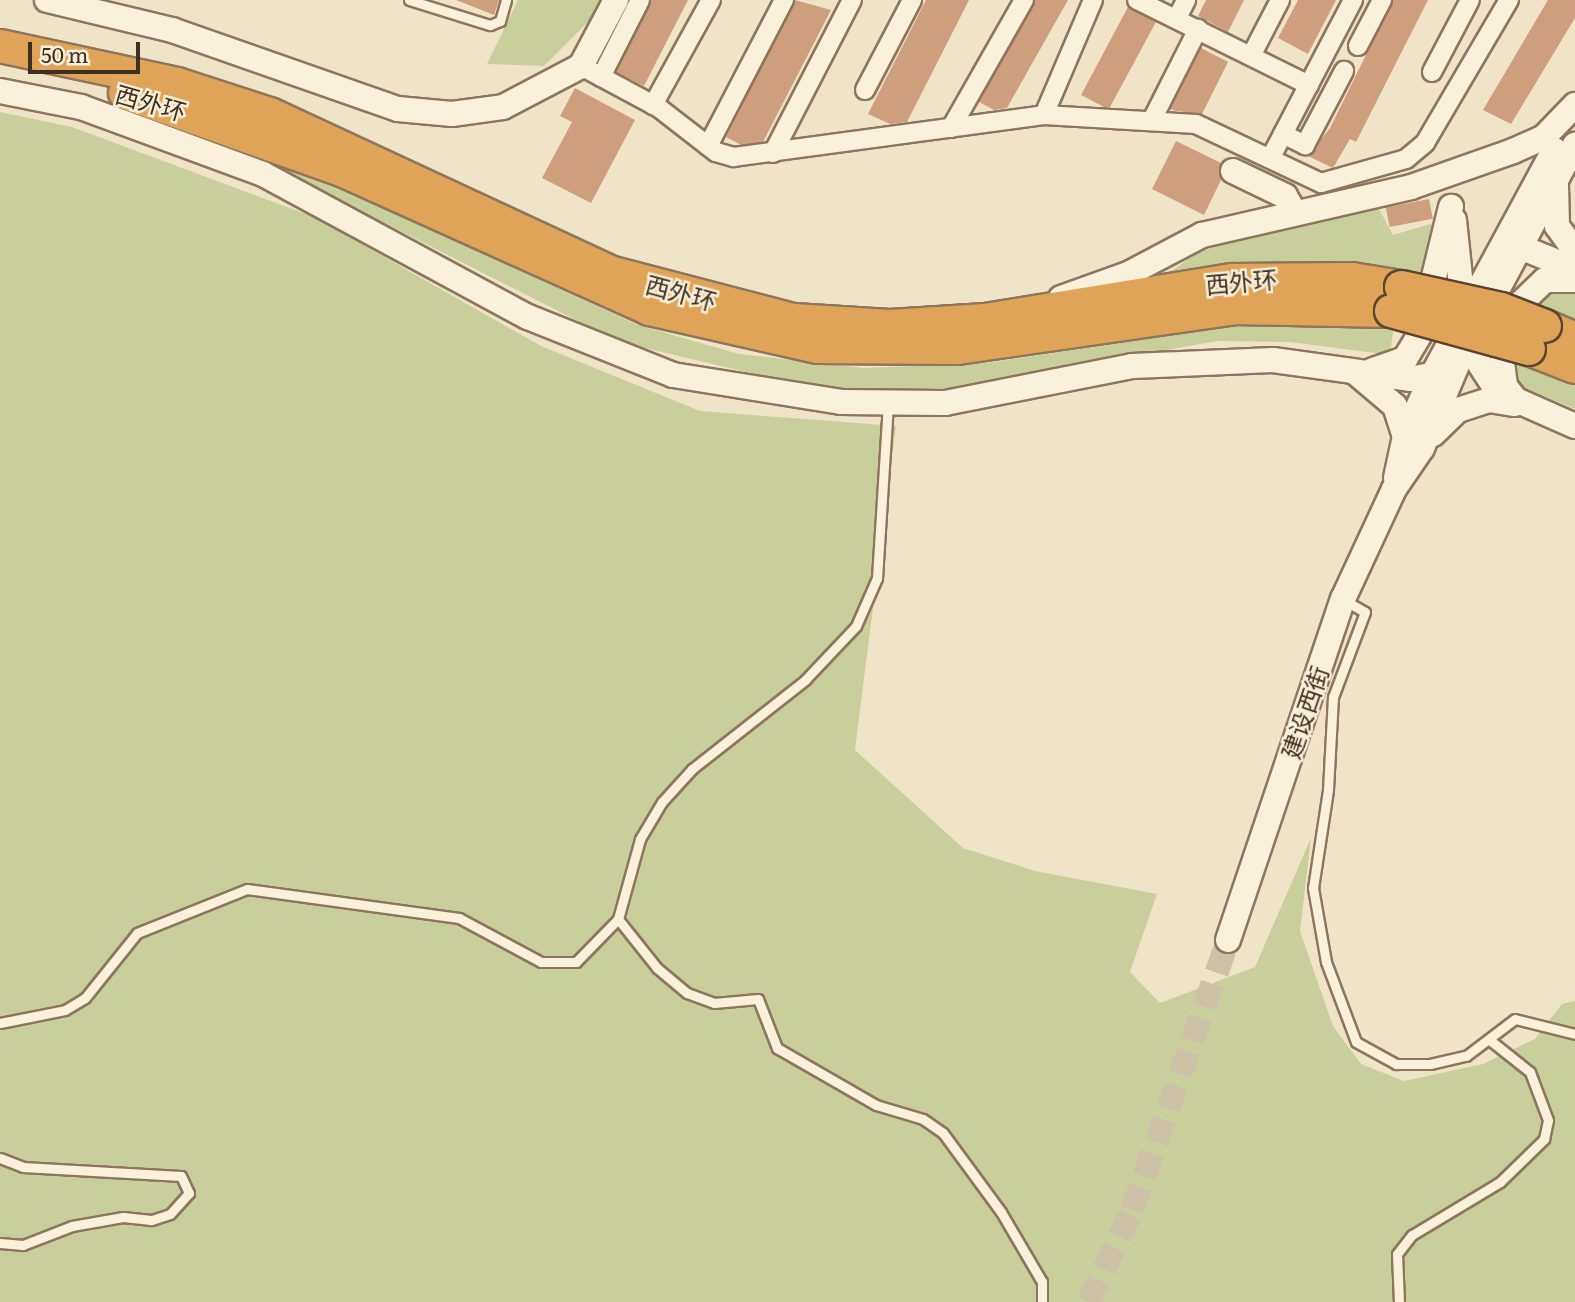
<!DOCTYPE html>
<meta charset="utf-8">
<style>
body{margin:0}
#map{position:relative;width:1575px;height:1302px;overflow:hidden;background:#f0e4c8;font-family:Literata,"Noto Sans SC",serif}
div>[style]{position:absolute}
.green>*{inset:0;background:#c9cf9b}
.building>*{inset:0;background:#cf9f7d;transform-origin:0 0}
.secondary-tunnel>*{height:24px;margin-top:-12px;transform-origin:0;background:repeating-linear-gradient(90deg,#ccc0a6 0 24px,transparent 0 36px)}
.roads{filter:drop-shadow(2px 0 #8d765c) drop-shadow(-2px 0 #8d765c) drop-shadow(0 2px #8d765c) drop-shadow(0 -2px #8d765c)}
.lane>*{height:9px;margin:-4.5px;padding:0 4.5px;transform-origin:4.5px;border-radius:4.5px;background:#faf1dc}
.street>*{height:18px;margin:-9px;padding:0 9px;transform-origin:9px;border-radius:9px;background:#faf1dc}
.secondary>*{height:24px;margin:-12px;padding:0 12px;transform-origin:12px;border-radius:12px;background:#faf1dc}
.highway>*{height:32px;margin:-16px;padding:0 16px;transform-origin:16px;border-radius:16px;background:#e0a458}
.bridges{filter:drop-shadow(2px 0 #5b4430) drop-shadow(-2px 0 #5b4430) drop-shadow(0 2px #5b4430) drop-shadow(0 -2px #5b4430)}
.highway-bridge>*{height:32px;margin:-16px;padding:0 16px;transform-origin:16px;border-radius:16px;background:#e0a458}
span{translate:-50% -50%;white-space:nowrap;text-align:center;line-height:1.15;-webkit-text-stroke:5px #f7eed8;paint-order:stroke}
.street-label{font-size:24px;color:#3d2e20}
.scale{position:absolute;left:28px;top:42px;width:112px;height:32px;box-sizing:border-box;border:4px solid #3d2e20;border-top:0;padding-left:9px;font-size:21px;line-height:24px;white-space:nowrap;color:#3d2e20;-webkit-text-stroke:5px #f7eed8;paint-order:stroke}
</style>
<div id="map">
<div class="green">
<i style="clip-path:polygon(518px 0,600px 0,591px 19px,544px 66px,487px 64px)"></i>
<i style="clip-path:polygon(0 112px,72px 127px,314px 217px,541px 346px,700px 411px,896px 426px,855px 750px,963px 848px,1035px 871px,1157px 894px,1130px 972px,1160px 1003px,1255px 967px,1311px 838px,1300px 931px,1333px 1026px,1361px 1064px,1404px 1081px,1483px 1064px,1535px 1039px,1562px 1004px,1575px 1001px,1575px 1302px,0 1302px)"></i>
<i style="clip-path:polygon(160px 124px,360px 197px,638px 325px,739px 354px,864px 368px,987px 363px,1266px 321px,1362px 322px,1393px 331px,1390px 355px,1290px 342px,1217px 341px,955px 388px,865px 391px,790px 382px,619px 342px,367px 214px)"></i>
<i style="clip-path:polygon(1377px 205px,1393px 235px,1440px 221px,1433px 276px,1345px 262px,1258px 264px,1164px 276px,1196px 254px,1238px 237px)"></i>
<i style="clip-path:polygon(1575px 286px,1575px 319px,1531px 301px,1538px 292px)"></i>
<i style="clip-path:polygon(1512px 362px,1575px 383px,1575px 409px,1515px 384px)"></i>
</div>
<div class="building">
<i style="clip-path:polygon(456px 0,499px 0,494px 15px)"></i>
<i style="clip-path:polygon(651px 0,688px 0,644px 86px,616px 72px)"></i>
<i style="clip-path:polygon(795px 0,831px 10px,763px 142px,741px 145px,726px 137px)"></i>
<i style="clip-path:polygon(926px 0,969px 0,907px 122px,890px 124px,868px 114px)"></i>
<i style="clip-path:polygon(1035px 0,1068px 0,1007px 108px,994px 110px,979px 102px)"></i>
<i style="clip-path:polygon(1206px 0,1244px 0,1228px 32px,1198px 16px)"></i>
<i style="clip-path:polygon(1298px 0,1336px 0,1308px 54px,1278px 38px)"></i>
<i style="clip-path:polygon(1393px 0,1428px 0,1356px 142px,1350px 139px,1333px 168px,1308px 156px,1330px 128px)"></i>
<i style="clip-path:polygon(1548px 0,1575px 0,1575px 18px,1511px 124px,1483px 110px)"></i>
<i style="clip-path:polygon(1128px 7px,1156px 22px,1110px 107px,1104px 107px,1081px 95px)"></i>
<i style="clip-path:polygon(1201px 48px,1228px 62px,1202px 114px,1176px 111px,1170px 109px)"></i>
<i style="clip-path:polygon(575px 88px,635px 120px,591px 203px,542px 178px,572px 122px,560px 116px)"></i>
<i style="clip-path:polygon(1176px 141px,1221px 163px,1221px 180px,1204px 215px,1152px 189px)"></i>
<i style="left:1429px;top:199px;width:20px;height:44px;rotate:79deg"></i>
</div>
<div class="secondary-tunnel">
<i style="left:1089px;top:1302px;width:102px;rotate:-64.9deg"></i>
<i style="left:1132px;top:1210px;width:287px;rotate:-70.4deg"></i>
</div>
<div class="roads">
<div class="lane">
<i style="left:409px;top:0;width:85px;rotate:17.2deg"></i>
<i style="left:490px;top:25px;width:11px;rotate:-22deg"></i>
<i style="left:500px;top:21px;width:22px;rotate:-74deg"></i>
<i style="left:1344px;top:600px;width:24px;rotate:30deg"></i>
<i style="left:1365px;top:612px;width:91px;rotate:110.6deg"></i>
<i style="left:1333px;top:697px;width:93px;rotate:93.1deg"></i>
<i style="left:1328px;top:790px;width:99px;rotate:98.7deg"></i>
<i style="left:1313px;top:888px;width:75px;rotate:80deg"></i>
<i style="left:1326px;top:962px;width:85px;rotate:69.4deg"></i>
<i style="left:1356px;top:1042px;width:46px;rotate:28.8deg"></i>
<i style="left:1396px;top:1064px;width:34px"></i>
<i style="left:1430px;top:1064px;width:37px;rotate:-13deg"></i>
<i style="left:1466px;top:1056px;width:61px;rotate:-37.1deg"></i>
<i style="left:1515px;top:1019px;width:62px;rotate:14deg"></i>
<i style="left:618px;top:919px;width:63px;rotate:51.5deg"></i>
<i style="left:657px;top:968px;width:39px;rotate:40deg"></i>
<i style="left:687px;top:993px;width:29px;rotate:20deg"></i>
<i style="left:714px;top:1003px;width:44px;rotate:-5.2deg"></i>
<i style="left:758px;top:999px;width:53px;rotate:68.8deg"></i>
<i style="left:777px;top:1048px;width:114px;rotate:29.9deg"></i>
<i style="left:876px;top:1105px;width:49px;rotate:16.6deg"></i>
<i style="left:923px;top:1119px;width:24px;rotate:35deg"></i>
<i style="left:943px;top:1133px;width:98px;rotate:53.7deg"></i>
<i style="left:1001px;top:1212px;width:81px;rotate:59.6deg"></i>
<i style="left:1042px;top:1282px;width:20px;rotate:90deg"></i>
<i style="left:0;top:1023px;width:66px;rotate:-11.3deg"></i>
<i style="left:65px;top:1010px;width:23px;rotate:-31deg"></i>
<i style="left:85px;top:998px;width:83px;rotate:-51.3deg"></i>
<i style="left:137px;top:933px;width:118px;rotate:-21.8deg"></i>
<i style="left:247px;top:889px;width:214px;rotate:7.8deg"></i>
<i style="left:459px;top:918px;width:93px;rotate:28.2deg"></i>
<i style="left:541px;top:962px;width:35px"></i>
<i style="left:576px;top:962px;width:60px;rotate:-45.7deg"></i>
<i style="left:618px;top:919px;width:83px;rotate:-74.6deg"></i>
<i style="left:640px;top:839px;width:43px;rotate:-59.3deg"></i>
<i style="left:662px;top:802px;width:45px;rotate:-47.7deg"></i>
<i style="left:692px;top:769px;width:144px;rotate:-38.2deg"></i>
<i style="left:805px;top:680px;width:74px;rotate:-46.6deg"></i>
<i style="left:856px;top:626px;width:52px;rotate:-66.4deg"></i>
<i style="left:877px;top:578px;width:174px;rotate:-86.4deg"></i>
<i style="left:0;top:1158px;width:25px;rotate:21deg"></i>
<i style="left:23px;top:1167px;width:158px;rotate:3.3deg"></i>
<i style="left:181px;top:1176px;width:19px;rotate:65deg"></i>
<i style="left:189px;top:1193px;width:28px;rotate:132deg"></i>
<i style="left:170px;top:1214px;width:20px;rotate:162deg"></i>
<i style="left:151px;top:1220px;width:28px;rotate:-174deg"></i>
<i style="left:123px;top:1217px;width:52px;rotate:170deg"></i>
<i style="left:72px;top:1226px;width:53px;rotate:158.8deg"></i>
<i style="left:23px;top:1245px;width:23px;rotate:-175deg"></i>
<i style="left:1399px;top:1302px;width:48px;rotate:-92.4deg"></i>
<i style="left:1397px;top:1254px;width:24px;rotate:-52deg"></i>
<i style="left:1412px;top:1235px;width:103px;rotate:-31.1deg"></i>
<i style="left:1500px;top:1182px;width:62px;rotate:-44.3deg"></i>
<i style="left:1544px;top:1139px;width:19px;rotate:-78deg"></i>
<i style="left:1548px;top:1120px;width:51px;rotate:-110.6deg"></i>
<i style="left:1530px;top:1072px;width:50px;rotate:-141.5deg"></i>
</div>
<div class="street">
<i style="left:1093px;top:0;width:125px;rotate:113.1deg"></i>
<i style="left:1044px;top:115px;width:152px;rotate:3.4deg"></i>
<i style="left:1196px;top:124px;width:138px;rotate:25.3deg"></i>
<i style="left:1321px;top:183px;width:88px;rotate:-15.8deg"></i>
<i style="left:1406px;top:159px;width:25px;rotate:-40deg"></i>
<i style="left:1425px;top:143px;width:166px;rotate:-59.6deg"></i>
<i style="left:1137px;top:0;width:192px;rotate:26.3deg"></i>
<i style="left:1177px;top:18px;width:20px;rotate:-63deg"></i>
<i style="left:1358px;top:46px;width:52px;rotate:-62.4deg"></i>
<i style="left:1251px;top:56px;width:63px;rotate:-62.6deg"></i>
<i style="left:581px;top:66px;width:89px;rotate:28.3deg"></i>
<i style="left:659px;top:108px;width:72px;rotate:37.7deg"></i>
<i style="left:716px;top:152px;width:19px;rotate:16deg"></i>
<i style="left:734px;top:157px;width:313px;rotate:-7.7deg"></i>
<i style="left:1432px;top:72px;width:81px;rotate:-62.2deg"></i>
<i style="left:601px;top:77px;width:86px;rotate:-63.1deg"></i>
<i style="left:865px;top:90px;width:102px;rotate:-62.4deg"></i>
<i style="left:653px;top:105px;width:120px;rotate:-61.1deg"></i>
<i style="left:1153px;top:118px;width:100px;rotate:-63.2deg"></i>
<i style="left:951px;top:128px;width:147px;rotate:-60.3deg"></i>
<i style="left:1283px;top:134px;width:25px;rotate:27deg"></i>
<i style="left:1305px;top:145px;width:84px;rotate:-62.2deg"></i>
<i style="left:708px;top:146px;width:165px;rotate:-62.5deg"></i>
<i style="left:773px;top:153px;width:172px;rotate:-62.7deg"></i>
<i style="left:1271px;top:157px;width:177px;rotate:-62.4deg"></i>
</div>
<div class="secondary">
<i style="left:47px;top:0;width:129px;rotate:13.5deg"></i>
<i style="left:172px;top:30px;width:239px;rotate:19.3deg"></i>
<i style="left:398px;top:109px;width:54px;rotate:5.3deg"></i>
<i style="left:452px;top:114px;width:51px;rotate:-7.8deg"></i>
<i style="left:503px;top:107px;width:88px;rotate:-27.7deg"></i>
<i style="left:581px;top:66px;width:75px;rotate:-62.1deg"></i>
<i style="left:0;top:91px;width:83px;rotate:11.2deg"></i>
<i style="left:81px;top:107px;width:194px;rotate:20.2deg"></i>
<i style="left:263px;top:174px;width:301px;rotate:28.4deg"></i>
<i style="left:528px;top:317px;width:156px;rotate:21.8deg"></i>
<i style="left:673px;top:375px;width:170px;rotate:9.1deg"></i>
<i style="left:841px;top:402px;width:104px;rotate:0.6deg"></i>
<i style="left:945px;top:403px;width:191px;rotate:-11.2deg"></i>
<i style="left:1132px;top:366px;width:141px;rotate:-2.4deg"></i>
<i style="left:1273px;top:360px;width:138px;rotate:7.9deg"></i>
<i style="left:1410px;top:379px;width:36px;rotate:-11deg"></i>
<i style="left:1445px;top:372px;width:21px;rotate:-45deg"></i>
<i style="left:1233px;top:171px;width:58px;rotate:25.7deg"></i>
<i style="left:1285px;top:196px;width:20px;rotate:60deg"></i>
<i style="left:1556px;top:185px;width:41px;rotate:88.6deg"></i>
<i style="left:1557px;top:226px;width:31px;rotate:54deg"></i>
<i style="left:1454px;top:220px;width:85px;rotate:84deg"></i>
<i style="left:1507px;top:250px;width:13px;rotate:-13deg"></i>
<i style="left:1520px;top:247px;width:59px;rotate:21.8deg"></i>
<i style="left:1061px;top:298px;width:71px;rotate:-19.7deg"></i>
<i style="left:1128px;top:274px;width:84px;rotate:-27.8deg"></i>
<i style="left:1202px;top:235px;width:214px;rotate:-12.9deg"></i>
<i style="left:1411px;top:187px;width:108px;rotate:-19.4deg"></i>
<i style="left:1513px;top:151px;width:34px;rotate:-24deg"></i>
<i style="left:1544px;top:137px;width:45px;rotate:-45.9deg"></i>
<i style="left:1481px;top:320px;width:199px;rotate:-61.8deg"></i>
<i style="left:1472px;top:330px;width:27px;rotate:84deg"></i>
<i style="left:1475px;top:357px;width:42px;rotate:56.7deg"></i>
<i style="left:1498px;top:392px;width:84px;rotate:23.8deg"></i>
<i style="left:1373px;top:370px;width:34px;rotate:-19deg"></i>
<i style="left:1405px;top:359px;width:29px;rotate:-59deg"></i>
<i style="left:1420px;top:334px;width:131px;rotate:-76.3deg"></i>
<i style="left:1355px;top:372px;width:52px;rotate:40.4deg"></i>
<i style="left:1395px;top:406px;width:32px;rotate:72deg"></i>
<i style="left:1515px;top:399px;width:16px;rotate:-128deg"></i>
<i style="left:1505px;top:386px;width:24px;rotate:-97deg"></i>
<i style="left:1502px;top:362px;width:62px;rotate:-72.1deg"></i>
<i style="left:1521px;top:303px;width:33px;rotate:-44deg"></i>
<i style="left:1545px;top:280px;width:30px"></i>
<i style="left:1433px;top:434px;width:35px;rotate:-44deg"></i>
<i style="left:1458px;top:410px;width:33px;rotate:-18deg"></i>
<i style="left:1489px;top:400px;width:26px;rotate:9deg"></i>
<i style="left:1396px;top:478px;width:43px;rotate:-77.9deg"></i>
<i style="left:1405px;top:436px;width:66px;rotate:-65.8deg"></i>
<i style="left:1432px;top:376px;width:257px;rotate:-61.6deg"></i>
<i style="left:1228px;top:940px;width:360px;rotate:-71.4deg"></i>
<i style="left:1343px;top:599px;width:121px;rotate:-65.1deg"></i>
<i style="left:1394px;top:489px;width:50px;rotate:-55.7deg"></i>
<i style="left:1422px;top:448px;width:98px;rotate:-67.1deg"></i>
</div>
<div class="highway">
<i style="left:0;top:46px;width:181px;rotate:12.1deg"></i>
<i style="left:177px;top:84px;width:98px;rotate:17.9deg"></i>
<i style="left:270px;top:114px;width:378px;rotate:24.9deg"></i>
<i style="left:613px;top:273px;width:187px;rotate:14.6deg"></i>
<i style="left:794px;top:320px;width:96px;rotate:3.6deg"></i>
<i style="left:890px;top:326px;width:95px;rotate:-3.6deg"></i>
<i style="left:985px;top:320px;width:251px;rotate:-9.2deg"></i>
<i style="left:1233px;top:280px;width:119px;rotate:-0.5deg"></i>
<i style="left:1352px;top:279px;width:50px;rotate:9.3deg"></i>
<i style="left:125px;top:93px;width:232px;rotate:19.6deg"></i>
<i style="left:344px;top:171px;width:335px;rotate:24.3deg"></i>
<i style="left:649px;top:309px;width:173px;rotate:12.7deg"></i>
<i style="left:818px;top:347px;width:140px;rotate:0.4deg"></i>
<i style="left:958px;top:348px;width:280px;rotate:-8.2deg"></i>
<i style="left:1235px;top:308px;width:156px;rotate:1.1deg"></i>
<i style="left:1545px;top:326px;width:33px;rotate:23deg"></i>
<i style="left:1529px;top:349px;width:49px;rotate:21.4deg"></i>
</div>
</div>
<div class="bridges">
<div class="highway-bridge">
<i style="left:1401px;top:287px;width:102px;rotate:12.4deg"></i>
<i style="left:1501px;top:309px;width:47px;rotate:21.1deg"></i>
<i style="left:1391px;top:311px;width:143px;rotate:15.4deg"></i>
</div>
</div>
<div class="street-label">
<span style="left:151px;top:102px;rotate:16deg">西外环</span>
<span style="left:1241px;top:281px;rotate:-5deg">西外环</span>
<span style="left:681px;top:292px;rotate:15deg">西外环</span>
<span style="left:1304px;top:712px;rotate:-71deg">建设西街</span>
</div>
<div class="scale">50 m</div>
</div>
